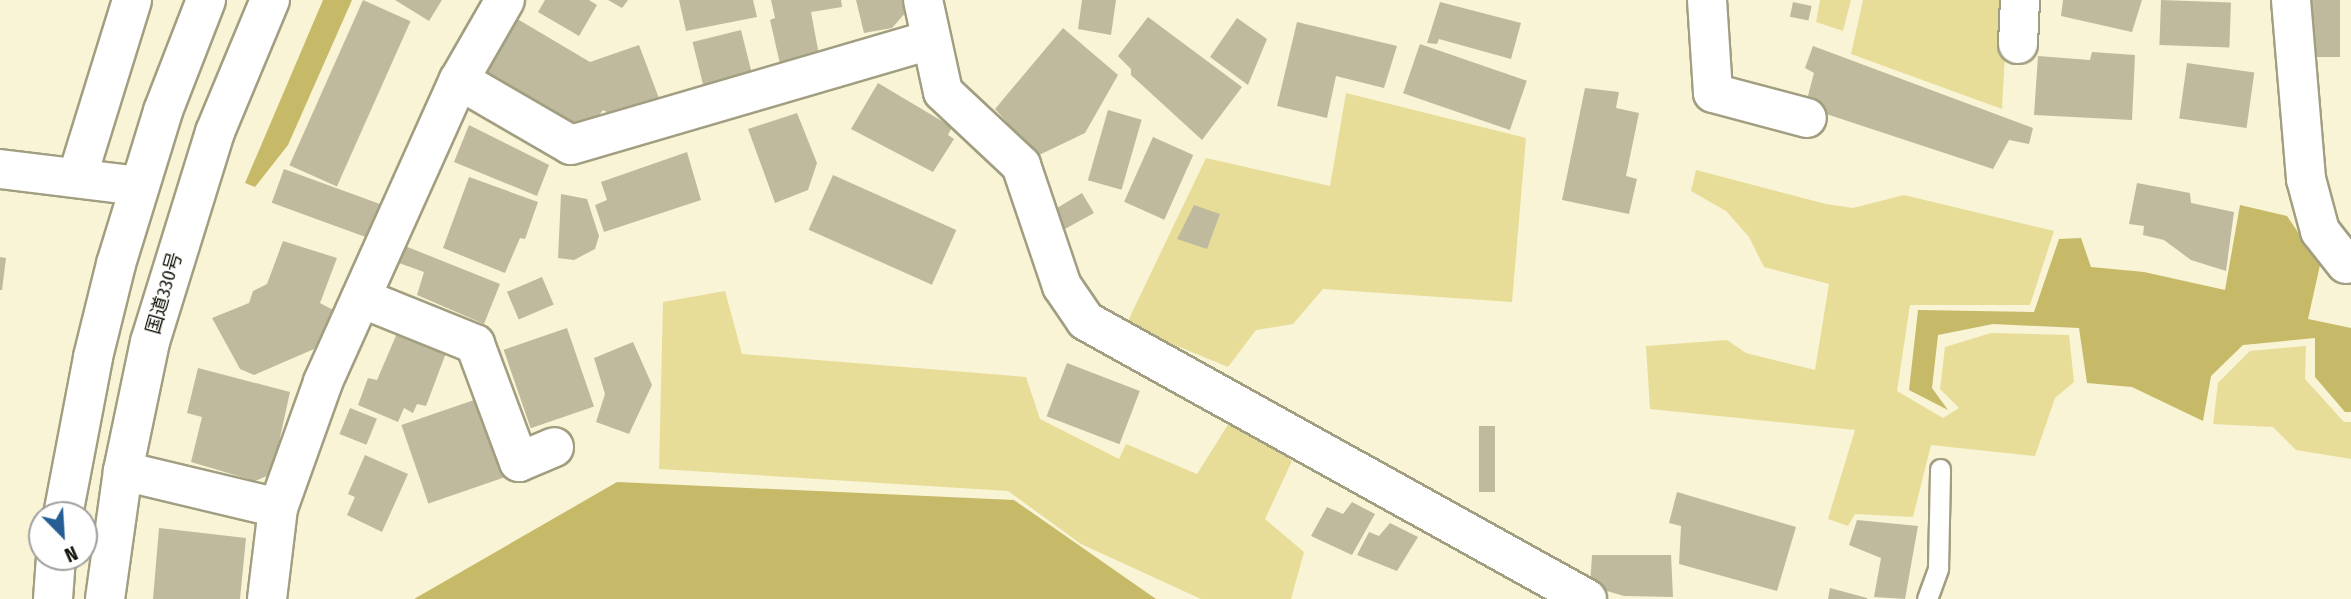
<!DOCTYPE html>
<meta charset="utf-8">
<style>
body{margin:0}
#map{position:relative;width:2351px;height:599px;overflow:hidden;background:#f9f4d5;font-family:"Fira Sans Condensed","Noto Sans JP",sans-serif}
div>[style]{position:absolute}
.green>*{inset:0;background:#e7dd99}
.forest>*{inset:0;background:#c6b968}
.building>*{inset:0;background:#bfba9d;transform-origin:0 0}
.roads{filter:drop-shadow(2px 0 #a29e81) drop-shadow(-2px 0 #a29e81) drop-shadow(0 2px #a29e81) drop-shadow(0 -2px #a29e81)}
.lane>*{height:19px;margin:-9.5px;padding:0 9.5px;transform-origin:9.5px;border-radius:9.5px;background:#fff}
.street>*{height:38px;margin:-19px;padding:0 19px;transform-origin:19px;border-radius:19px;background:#fff}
.highway>*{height:38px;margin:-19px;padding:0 19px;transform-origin:19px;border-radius:19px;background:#fff}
span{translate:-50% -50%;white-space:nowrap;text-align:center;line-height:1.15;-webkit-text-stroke:7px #fff;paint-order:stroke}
.street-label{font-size:19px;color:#131207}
.north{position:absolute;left:28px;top:501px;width:70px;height:70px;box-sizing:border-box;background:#fff;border:2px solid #a1a09c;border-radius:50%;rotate:156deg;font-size:19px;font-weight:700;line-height:28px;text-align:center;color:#131207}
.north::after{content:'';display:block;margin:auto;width:24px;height:32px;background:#245e95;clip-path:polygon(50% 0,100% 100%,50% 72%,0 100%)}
</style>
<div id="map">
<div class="green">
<i style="clip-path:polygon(1820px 0,1851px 0,1843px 31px,1816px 22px)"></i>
<i style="clip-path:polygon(1863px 0,2008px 0,2002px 109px,1851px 54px)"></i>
<i style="clip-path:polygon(1346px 93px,1526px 138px,1512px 302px,1323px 289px,1293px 324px,1256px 330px,1228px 367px,1126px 325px,1206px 158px,1330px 186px)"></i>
<i style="clip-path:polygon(1696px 170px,1826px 204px,1853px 208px,1904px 195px,2054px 231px,2030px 305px,1910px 305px,1897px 391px,1943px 418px,1959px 408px,1940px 389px,1945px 347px,1991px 333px,2069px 335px,2074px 382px,2055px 398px,2035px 456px,1931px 445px,1913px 517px,1855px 514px,1848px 526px,1828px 519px,1855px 430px,1650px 409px,1646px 346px,1727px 340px,1746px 353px,1815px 370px,1829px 284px,1764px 267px,1749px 237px,1726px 211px,1691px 191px)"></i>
<i style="clip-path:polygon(725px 291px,742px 354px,1026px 377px,1040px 419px,1119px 459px,1126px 444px,1197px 474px,1231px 420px,1292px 461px,1265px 519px,1304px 552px,1291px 599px,1201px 599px,1081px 544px,1008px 491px,659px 469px,663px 302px)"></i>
<i style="clip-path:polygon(2306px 346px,2305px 379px,2344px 422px,2351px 422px,2351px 459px,2296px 450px,2273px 427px,2213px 424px,2218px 383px,2250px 351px)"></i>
</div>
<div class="forest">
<i style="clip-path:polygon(323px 0,352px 0,288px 145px,255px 187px,245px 183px)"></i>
<i style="clip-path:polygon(2240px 205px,2287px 216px,2320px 265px,2308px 319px,2351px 328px,2351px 412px,2345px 412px,2315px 377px,2315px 338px,2243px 345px,2211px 376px,2203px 421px,2132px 387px,2087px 383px,2079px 328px,1993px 324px,1938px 335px,1932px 388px,1948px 410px,1909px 390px,1918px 310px,2034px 312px,2059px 239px,2081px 238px,2091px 267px,2144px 272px,2225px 290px)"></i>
<i style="clip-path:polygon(617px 482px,1014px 500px,1156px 599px,414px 599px)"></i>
</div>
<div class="building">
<i style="left:363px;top:0;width:52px;height:181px;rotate:24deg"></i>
<i style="clip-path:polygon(395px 0,442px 0,429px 21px)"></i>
<i style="clip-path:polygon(545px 0,589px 0,597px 5px,579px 36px,538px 12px)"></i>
<i style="clip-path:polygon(608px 0,628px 0,622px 8px)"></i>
<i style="clip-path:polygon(679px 0,753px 0,757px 17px,686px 31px)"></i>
<i style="clip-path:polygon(771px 0,841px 0,842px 7px,811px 12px,819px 55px,780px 64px,770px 20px,775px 18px)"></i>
<i style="clip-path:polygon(856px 0,905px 0,907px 11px,892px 28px,864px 33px)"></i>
<i style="clip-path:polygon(1082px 0,1116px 0,1111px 35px,1078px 29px)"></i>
<i style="clip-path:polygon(2063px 0,2142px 0,2132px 32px,2061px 16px)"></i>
<i style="left:2161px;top:0;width:70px;height:45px;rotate:2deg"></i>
<i style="left:2299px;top:0;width:41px;height:57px"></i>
<i style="clip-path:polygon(1440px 2px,1521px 23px,1511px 59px,1439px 39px,1437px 44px,1427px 43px)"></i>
<i style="left:1793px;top:2px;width:19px;height:15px;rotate:12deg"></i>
<i style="clip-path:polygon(514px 17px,590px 62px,639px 45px,660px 101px,617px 118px,603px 110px,594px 122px,584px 119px,575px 125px,480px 69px)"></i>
<i style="clip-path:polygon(1148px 17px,1242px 87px,1202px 140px,1131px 75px,1131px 69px,1118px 56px)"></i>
<i style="clip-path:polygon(1237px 18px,1267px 39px,1248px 85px,1210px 57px)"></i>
<i style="clip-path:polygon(1297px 22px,1397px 46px,1384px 88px,1336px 76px,1327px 118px,1277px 106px)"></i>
<i style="clip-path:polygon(1063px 28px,1118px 75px,1085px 133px,1037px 156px,995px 109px)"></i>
<i style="left:741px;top:30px;width:50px;height:50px;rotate:76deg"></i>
<i style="left:1420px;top:44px;width:113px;height:52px;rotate:19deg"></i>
<i style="clip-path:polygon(1813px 46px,2033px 128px,2029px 144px,2009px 140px,1993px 169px,1805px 107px,1814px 73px,1805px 68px)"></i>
<i style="clip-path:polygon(2092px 52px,2135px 55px,2132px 120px,2034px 115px,2038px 56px,2090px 60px)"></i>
<i style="left:2187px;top:63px;width:68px;height:56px;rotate:8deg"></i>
<i style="clip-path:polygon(878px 83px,952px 127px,948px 135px,954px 139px,933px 172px,851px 129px)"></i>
<i style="clip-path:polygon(1585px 88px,1619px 92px,1616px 108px,1639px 113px,1626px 176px,1637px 179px,1629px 214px,1562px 200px)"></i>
<i style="left:1108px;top:110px;width:35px;height:73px;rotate:16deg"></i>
<i style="clip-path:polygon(797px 113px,817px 163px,808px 190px,775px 203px,748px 129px)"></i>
<i style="clip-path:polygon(469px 125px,549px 165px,537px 196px,454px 162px)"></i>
<i style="left:1153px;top:137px;width:44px;height:71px;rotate:24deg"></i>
<i style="clip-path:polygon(687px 152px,701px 200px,604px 232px,595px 205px,607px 200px,601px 182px)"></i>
<i style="left:284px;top:169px;width:105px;height:36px;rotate:20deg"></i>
<i style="left:833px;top:175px;width:135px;height:60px;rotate:24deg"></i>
<i style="clip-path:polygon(469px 177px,538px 202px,525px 239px,520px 238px,505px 273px,443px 248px)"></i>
<i style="clip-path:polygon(2137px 183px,2190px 193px,2191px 203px,2234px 212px,2226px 271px,2191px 260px,2164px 240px,2143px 235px,2144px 226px,2129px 224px)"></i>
<i style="clip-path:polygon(1082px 193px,1094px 213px,1054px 235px,1047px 214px)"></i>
<i style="clip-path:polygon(561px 194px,587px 199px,599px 236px,595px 249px,574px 260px,558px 258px)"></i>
<i style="clip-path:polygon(1194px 205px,1220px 214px,1207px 249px,1177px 239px)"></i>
<i style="clip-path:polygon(283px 241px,337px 258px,320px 303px,337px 312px,314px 349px,254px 375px,240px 369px,212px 318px,249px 303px,253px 291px,267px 284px)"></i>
<i style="clip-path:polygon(405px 246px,500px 284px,484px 324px,417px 295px,424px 272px,399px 263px)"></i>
<i style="clip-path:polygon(0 257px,6px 258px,2px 290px,0 290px)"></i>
<i style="left:542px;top:277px;width:30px;height:38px;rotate:67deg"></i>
<i style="left:567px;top:328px;width:83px;height:67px;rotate:71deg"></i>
<i style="clip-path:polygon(398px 331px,446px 353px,426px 406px,417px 404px,413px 413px,404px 408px,398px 422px,358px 405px,368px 378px,377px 380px)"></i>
<i style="clip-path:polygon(633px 342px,652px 385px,629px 434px,596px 422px,605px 394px,594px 358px)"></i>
<i style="left:1067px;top:363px;width:78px;height:57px;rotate:21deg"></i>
<i style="clip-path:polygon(198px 368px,290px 392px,272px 474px,255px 481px,191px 462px,202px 417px,187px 413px)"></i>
<i style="left:477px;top:399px;width:83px;height:80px;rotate:71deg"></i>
<i style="left:350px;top:408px;width:29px;height:28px;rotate:22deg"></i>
<i style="left:1479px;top:426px;width:16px;height:66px"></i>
<i style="clip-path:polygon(365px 455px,408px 474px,382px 532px,347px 515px,355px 497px,348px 494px)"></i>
<i style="clip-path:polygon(1677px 492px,1796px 527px,1777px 591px,1679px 564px,1681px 526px,1669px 523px)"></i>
<i style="clip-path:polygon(1352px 502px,1375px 514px,1352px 555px,1311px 536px,1327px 507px,1343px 514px)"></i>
<i style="clip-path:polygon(1857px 520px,1918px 526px,1905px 599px,1874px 597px,1881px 558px,1849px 545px)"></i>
<i style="clip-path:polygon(1390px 523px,1418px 537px,1397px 571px,1357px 555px,1369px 532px,1379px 536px)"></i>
<i style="clip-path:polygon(159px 528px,246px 538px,240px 599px,153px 599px)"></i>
<i style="clip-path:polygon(1592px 555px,1671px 555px,1673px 597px,1624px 596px,1590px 586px)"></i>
<i style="clip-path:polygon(1830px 588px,1867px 598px,1867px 599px,1828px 599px)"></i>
</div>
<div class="roads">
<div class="lane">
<i style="left:1927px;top:599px;width:33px;rotate:-70deg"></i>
<i style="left:1938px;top:568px;width:99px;rotate:-88.8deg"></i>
</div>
<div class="street">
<i style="left:923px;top:0;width:94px;rotate:77.7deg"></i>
<i style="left:943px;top:92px;width:107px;rotate:43.1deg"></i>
<i style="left:1021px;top:165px;width:128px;rotate:71.3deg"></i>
<i style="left:1062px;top:286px;width:42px;rotate:55.6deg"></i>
<i style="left:1086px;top:321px;width:573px;rotate:29.03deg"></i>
<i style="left:1707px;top:0;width:93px;rotate:86.3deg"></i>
<i style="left:1713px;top:93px;width:97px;rotate:14.9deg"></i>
<i style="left:2291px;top:0;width:180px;rotate:85.2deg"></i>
<i style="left:2306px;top:179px;width:54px;rotate:74.9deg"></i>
<i style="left:2320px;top:231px;width:42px;rotate:51.8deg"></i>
<i style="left:2018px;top:44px;width:44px;rotate:-87.4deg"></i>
<i style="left:459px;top:80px;width:129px;rotate:30.1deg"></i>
<i style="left:571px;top:145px;width:375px;rotate:-16.3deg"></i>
<i style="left:0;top:169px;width:139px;rotate:7deg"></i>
<i style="left:77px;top:178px;width:186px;rotate:-72.8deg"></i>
<i style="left:361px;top:298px;width:123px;rotate:22deg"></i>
<i style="left:475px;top:344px;width:126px;rotate:69.6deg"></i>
<i style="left:519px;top:462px;width:38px;rotate:-23deg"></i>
<i style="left:123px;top:471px;width:159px;rotate:13.4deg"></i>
<i style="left:267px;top:599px;width:92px;rotate:-83.1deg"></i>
<i style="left:278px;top:508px;width:134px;rotate:-70.3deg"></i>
<i style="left:323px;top:382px;width:331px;rotate:-65.8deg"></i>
<i style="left:459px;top:80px;width:92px;rotate:-60.1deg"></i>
</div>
<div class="highway">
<i style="left:63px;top:515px;width:161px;rotate:-79.2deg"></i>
<i style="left:93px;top:357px;width:96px;rotate:-76.1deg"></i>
<i style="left:116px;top:264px;width:160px;rotate:-72.9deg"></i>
<i style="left:163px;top:111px;width:119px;rotate:-68.8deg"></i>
<i style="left:53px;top:599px;width:42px;rotate:-85.9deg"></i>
<i style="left:105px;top:599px;width:129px;rotate:-82deg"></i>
<i style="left:123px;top:471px;width:132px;rotate:-78.2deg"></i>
<i style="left:150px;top:342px;width:220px;rotate:-72.8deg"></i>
<i style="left:215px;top:132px;width:143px;rotate:-67.4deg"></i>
</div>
</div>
<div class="street-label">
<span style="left:164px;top:293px;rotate:-74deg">国道330号</span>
</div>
<div class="north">N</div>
</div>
